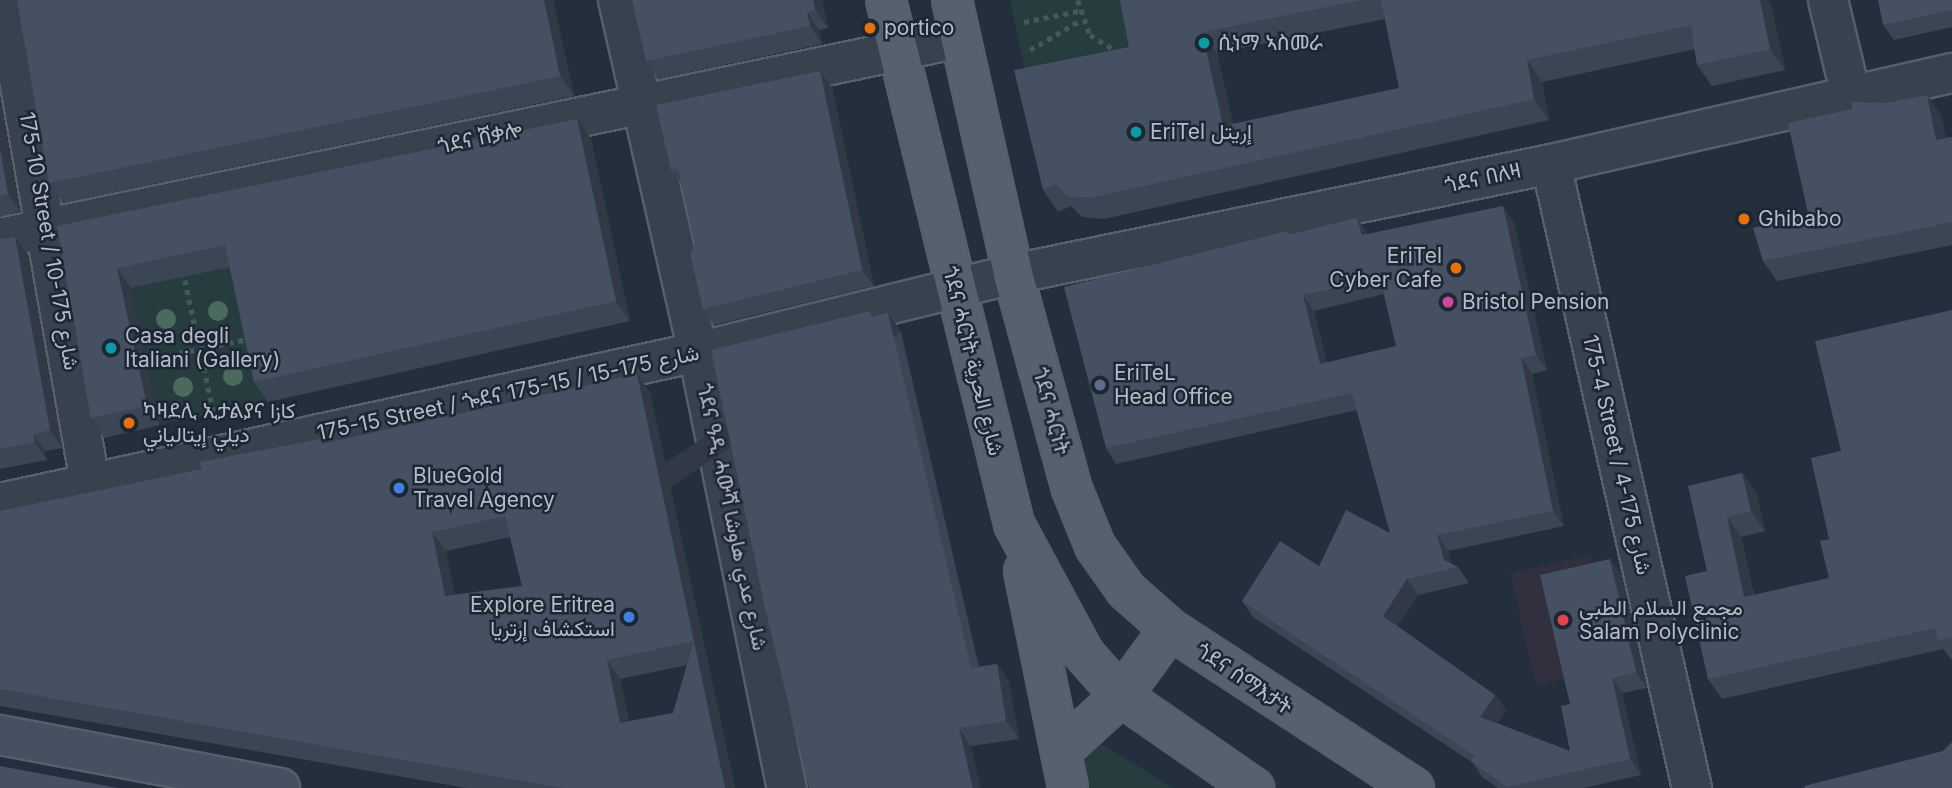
<!DOCTYPE html>
<meta charset="utf-8">
<style>
body{margin:0}
#map{position:relative;width:1952px;height:788px;overflow:hidden;background:#242f3e;font-family:Inter,Vazirmatn,"Noto Sans Ethiopic",sans-serif}
div>[style]{position:absolute}
.medical>*{inset:0;background:#32303f;transform-origin:0 0}
.green>*{inset:0;background:#263c3f;transform-origin:0 0}
.path>*{height:4.5px;margin-top:-2.25px;transform-origin:0;background:repeating-linear-gradient(90deg,#44595c 0 5px,transparent 0 10px)}
.roads{filter:drop-shadow(2px 0 #565f6c) drop-shadow(-2px 0 #565f6c) drop-shadow(0 2px #565f6c) drop-shadow(0 -2px #565f6c)}
.street>*{height:38px;margin:-19px;padding:0 19px;transform-origin:19px;border-radius:19px;background:#38414e}
.secondary>*{height:38px;margin:-19px;padding:0 19px;transform-origin:19px;border-radius:19px;background:#465061}
.primary>*{height:38px;margin:-19px;padding:0 19px;transform-origin:19px;border-radius:19px;background:#56606e}
.trees>*{width:20px;height:20px;margin:-10px;border-radius:50%;background:#4b6a5d}
.wall>*{inset:0;background:#3b4654}
.shaded-wall>*{inset:0;background:#303945;transform-origin:0 0}
.building>*{inset:0;background:#455162}
.dots>*{width:19px;height:19px;translate:-50% -50%;box-sizing:border-box;border:4px solid #1d2633;border-radius:50%}
span{translate:-50% -50%;white-space:nowrap;text-align:center;line-height:1.15;-webkit-text-stroke:5px #1d2633;paint-order:stroke}
.poi-label{font-size:21px;color:#b4bcc9}
.left{translate:0 -50%;text-align:left}
.right{translate:-100% -50%;text-align:right}
.street-label{font-size:21px;color:#b4bcc9}
</style>
<div id="map">
<div class="medical">
<i style="left:1590px;top:555px;width:115px;height:82px;rotate:77deg"></i>
</div>
<div class="green">
<i style="clip-path:polygon(1010px 0,1131px 0,1143px 68px,1029px 91px)"></i>
<i style="left:239px;top:265px;width:140px;height:110px;rotate:78deg"></i>
<i style="clip-path:polygon(1094px 742px,1108px 748px,1173px 788px,1087px 788px,1084px 748px)"></i>
</div>
<div class="path">
<i style="left:1078px;top:0;width:37px;rotate:71deg"></i>
<i style="left:1090px;top:35px;width:31px;rotate:31deg"></i>
<i style="left:1024px;top:22px;width:56px;rotate:-11.3deg"></i>
<i style="left:1030px;top:50px;width:59px;rotate:-30.5deg"></i>
<i style="left:185px;top:280px;width:137px;rotate:77.8deg"></i>
<i style="left:150px;top:359px;width:100px;rotate:-11.5deg"></i>
</div>
<div class="roads">
<div class="street">
<i style="left:5px;top:0;width:489px;rotate:80deg"></i>
<i style="left:618px;top:0;width:361px;rotate:77.2deg"></i>
<i style="left:698px;top:352px;width:445px;rotate:78.5deg"></i>
<i style="left:1828px;top:0;width:99px;rotate:76.5deg"></i>
<i style="left:1551px;top:164px;width:640px;rotate:77.27deg"></i>
<i style="left:0;top:238px;width:981px;rotate:-11.77deg"></i>
<i style="left:0;top:503px;width:714px;rotate:-12.21deg"></i>
<i style="left:698px;top:352px;width:325px;rotate:-13.9deg"></i>
<i style="left:1013px;top:274px;width:549px;rotate:-11.56deg"></i>
<i style="left:1551px;top:164px;width:411px;rotate:-12.8deg"></i>
</div>
<div class="secondary">
<i style="left:0;top:735px;width:285px;rotate:10.7deg"></i>
</div>
<div class="primary">
<i style="left:886px;top:0;width:539px;rotate:76.27deg"></i>
<i style="left:1014px;top:524px;width:148px;rotate:61.7deg"></i>
<i style="left:1084px;top:654px;width:56px;rotate:48.6deg"></i>
<i style="left:1121px;top:696px;width:162px;rotate:34.7deg"></i>
<i style="left:952px;top:0;width:281px;rotate:77.4deg"></i>
<i style="left:1013px;top:274px;width:223px;rotate:74.7deg"></i>
<i style="left:1072px;top:489px;width:61px;rotate:68deg"></i>
<i style="left:1095px;top:546px;width:54px;rotate:54.8deg"></i>
<i style="left:1126px;top:590px;width:59px;rotate:41.6deg"></i>
<i style="left:1170px;top:629px;width:291px;rotate:33.1deg"></i>
<i style="left:1024px;top:571px;width:221px;rotate:78.5deg"></i>
<i style="left:1061px;top:751px;width:81px;rotate:-42.5deg"></i>
<i style="left:1121px;top:696px;width:83px;rotate:-53.8deg"></i>
</div>
</div>
<div class="trees">
<i style="left:218px;top:311px"></i>
<i style="left:166px;top:319px"></i>
<i style="left:233px;top:376px"></i>
<i style="left:183px;top:387px"></i>
</div>
<div class="wall">
<i style="clip-path:polygon(17px 0,553px 0,574px 96px,63px 203px,49px 183px)"></i>
<i style="clip-path:polygon(632px 0,822px 0,828px 28px,819px 30px,822px 44px,658px 79px,646px 61px)"></i>
<i style="clip-path:polygon(evenodd,1120px 0,1768px 0,1771px 4px,1785px 70px,1712px 86px,1697px 65px,1695px 49px,1542px 82px,1549px 120px,1104px 219px,1082px 217px,1071px 206px,1058px 212px,1043px 190px,1129px 47px,1120px 0,1385px 19px,1399px 88px,1233px 124px,1217px 53px,1385px 19px)"></i>
<i style="clip-path:polygon(1952px 0,1952px 27px,1894px 40px,1883px 25px)"></i>
<i style="clip-path:polygon(832px 87px,874px 286px,714px 325px,703px 309px,695px 243px,682px 185px,671px 170px)"></i>
<i style="clip-path:polygon(1927px 95px,1941px 115px,1946px 138px,1952px 137px,1952px 245px,1777px 281px,1763px 261px,1808px 213px,1852px 109px)"></i>
<i style="clip-path:polygon(0 98px,20px 211px,0 217px)"></i>
<i style="clip-path:polygon(577px 119px,591px 139px,630px 321px,268px 402px,254px 382px,230px 267px,131px 288px,160px 425px,104px 438px,91px 418px,57px 226px)"></i>
<i style="clip-path:polygon(evenodd,1514px 222px,1547px 370px,1532px 374px,1564px 526px,1448px 551px,1451px 564px,1458px 567px,1469px 583px,1418px 595px,1397px 626px,1495px 695px,1506px 710px,1497px 723px,1570px 751px,1570px 704px,1621px 574px,1647px 688px,1622px 693px,1641px 775px,1583px 788px,1498px 788px,1482px 777px,1473px 763px,1253px 617px,1242px 601px,1390px 533px,1357px 410px,1116px 464px,1106px 448px,1287px 231px,1290px 234px,1368px 234px,1514px 222px,1384px 294px,1396px 346px,1327px 363px,1314px 311px,1384px 294px)"></i>
<i style="clip-path:polygon(15px 237px,28px 255px,62px 448px,45px 451px,47px 460px,0 469px,0 239px)"></i>
<i style="clip-path:polygon(1952px 310px,1952px 660px,1943px 649px,1722px 699px,1708px 679px,1707px 571px,1742px 473px,1756px 492px,1765px 531px,1741px 537px,1754px 595px,1829px 578px,1829px 539px,1841px 451px)"></i>
<i style="clip-path:polygon(870px 311px,874px 317px,888px 313px,901px 332px,979px 667px,997px 664px,1009px 682px,1019px 739px,971px 746px,809px 788px)"></i>
<i style="clip-path:polygon(evenodd,650px 393px,735px 788px,466px 788px,0 706px,0 511px,324px 443px,650px 393px,510px 537px,522px 586px,454px 595px,446px 551px,510px 537px,650px 393px,687px 665px,673px 713px,629px 721px,620px 679px,687px 665px)"></i>
</div>
<div class="shaded-wall">
<i style="clip-path:polygon(544px 0,553px 0,574px 96px,560px 76px)"></i>
<i style="clip-path:polygon(813px 0,822px 0,828px 28px,815px 10px)"></i>
<i style="clip-path:polygon(1760px 0,1768px 0,1771px 4px,1785px 70px,1770px 49px)"></i>
<i style="clip-path:polygon(807px 12px,819px 30px,822px 44px,810px 26px)"></i>
<i style="clip-path:polygon(1202px 32px,1217px 53px,1238px 147px,1223px 126px)"></i>
<i style="clip-path:polygon(1527px 60px,1542px 82px,1549px 120px,1534px 99px)"></i>
<i style="clip-path:polygon(820px 71px,832px 87px,874px 286px,862px 270px)"></i>
<i style="clip-path:polygon(1927px 95px,1941px 115px,1950px 160px,1936px 140px)"></i>
<i style="clip-path:polygon(0 98px,20px 211px,8px 194px,0 149px)"></i>
<i style="clip-path:polygon(577px 119px,591px 139px,630px 321px,616px 301px)"></i>
<i style="clip-path:polygon(1503px 206px,1514px 222px,1547px 370px,1536px 355px)"></i>
<i style="clip-path:polygon(1357px 218px,1368px 234px,1362px 235px)"></i>
<i style="clip-path:polygon(15px 237px,28px 255px,62px 448px,50px 430px)"></i>
<i style="clip-path:polygon(117px 268px,131px 288px,160px 425px,147px 406px)"></i>
<i style="clip-path:polygon(1303px 295px,1314px 311px,1331px 380px,1320px 364px)"></i>
<i style="left:888px;top:313px;width:23px;height:365px;rotate:56deg"></i>
<i style="clip-path:polygon(1521px 358px,1532px 374px,1564px 526px,1553px 511px)"></i>
<i style="clip-path:polygon(637px 374px,650px 393px,735px 788px,725px 788px)"></i>
<i style="clip-path:polygon(33px 434px,45px 451px,47px 460px,35px 442px)"></i>
<i style="clip-path:polygon(1742px 473px,1756px 492px,1765px 531px,1751px 511px)"></i>
<i style="clip-path:polygon(1727px 517px,1741px 537px,1758px 617px,1744px 597px)"></i>
<i style="clip-path:polygon(432px 532px,446px 551px,459px 616px,445px 596px)"></i>
<i style="clip-path:polygon(1437px 535px,1448px 551px,1453px 569px,1444px 560px)"></i>
<i style="clip-path:polygon(1610px 559px,1621px 574px,1647px 688px,1636px 672px)"></i>
<i style="clip-path:polygon(1407px 579px,1418px 595px,1394px 632px,1383px 616px)"></i>
<i style="clip-path:polygon(607px 660px,620px 679px,633px 742px,620px 723px)"></i>
<i style="clip-path:polygon(997px 664px,1009px 682px,1019px 739px,1006px 721px)"></i>
<i style="clip-path:polygon(1612px 678px,1622px 693px,1641px 775px,1630px 759px)"></i>
<i style="clip-path:polygon(1495px 695px,1506px 710px,1491px 732px,1480px 717px)"></i>
<i style="clip-path:polygon(959px 728px,971px 746px,981px 788px,973px 788px)"></i>
</div>
<div class="building">
<i style="clip-path:polygon(17px 0,544px 0,560px 76px,49px 183px)"></i>
<i style="clip-path:polygon(632px 0,813px 0,815px 10px,807px 12px,810px 26px,646px 61px)"></i>
<i style="clip-path:polygon(1120px 0,1361px 0,1202px 32px,1223px 126px,1399px 88px,1381px 0,1760px 0,1770px 49px,1697px 65px,1691px 25px,1527px 60px,1534px 99px,1090px 198px,1067px 196px,1056px 184px,1043px 190px,1014px 70px,1129px 47px)"></i>
<i style="clip-path:polygon(1878px 0,1952px 0,1952px 10px,1883px 25px)"></i>
<i style="clip-path:polygon(820px 71px,862px 270px,703px 309px,690px 254px,695px 243px,678px 168px,671px 170px,656px 105px)"></i>
<i style="clip-path:polygon(1927px 95px,1936px 140px,1952px 137px,1952px 222px,1763px 261px,1753px 228px,1808px 213px,1788px 123px,1852px 109px,1852px 102px,1887px 103px)"></i>
<i style="clip-path:polygon(577px 119px,616px 301px,254px 382px,225px 245px,117px 268px,147px 406px,91px 418px,57px 226px)"></i>
<i style="clip-path:polygon(0 149px,8px 194px,0 196px)"></i>
<i style="clip-path:polygon(evenodd,1503px 206px,1536px 355px,1521px 358px,1553px 511px,1437px 535px,1444px 560px,1458px 567px,1407px 579px,1383px 616px,1495px 695px,1480px 717px,1570px 751px,1561px 706px,1570px 704px,1540px 575px,1610px 559px,1636px 672px,1612px 678px,1630px 759px,1507px 787px,1471px 761px,1475px 756px,1242px 601px,1280px 541px,1319px 566px,1346px 510px,1390px 533px,1352px 393px,1106px 448px,1064px 287px,1287px 231px,1288px 235px,1357px 218px,1362px 235px,1503px 206px,1380px 277px,1396px 346px,1320px 364px,1303px 295px,1380px 277px)"></i>
<i style="clip-path:polygon(15px 237px,50px 430px,33px 434px,35px 442px,0 449px,0 239px)"></i>
<i style="clip-path:polygon(1952px 310px,1952px 637px,1938px 640px,1935px 628px,1708px 679px,1685px 576px,1707px 571px,1688px 486px,1742px 473px,1751px 511px,1727px 517px,1744px 597px,1829px 578px,1820px 541px,1829px 539px,1811px 458px,1841px 451px,1815px 341px)"></i>
<i style="clip-path:polygon(870px 311px,871px 317px,888px 313px,971px 668px,997px 664px,1006px 721px,959px 728px,973px 788px,809px 788px,765px 608px,711px 350px)"></i>
<i style="clip-path:polygon(evenodd,637px 374px,725px 788px,563px 788px,0 689px,0 511px,202px 469px,200px 462px,321px 439px,322px 444px,637px 374px,505px 516px,522px 586px,445px 596px,432px 532px,505px 516px,637px 374px,694px 641px,673px 713px,620px 723px,607px 660px,694px 641px)"></i>
<i style="clip-path:polygon(1952px 742px,1952px 788px,1805px 788px,1804px 786px,1943px 751px)"></i>
<i style="clip-path:polygon(0 766px,118px 788px,0 788px)"></i>
</div>
<div class="dots">
<i style="left:870px;top:28px;background:#e8710a"></i>
<i style="left:1204px;top:43px;background:#0f9aa8"></i>
<i style="left:1136px;top:132px;background:#0f9aa8"></i>
<i style="left:1744px;top:219px;background:#e8710a"></i>
<i style="left:1456px;top:268px;background:#e8710a"></i>
<i style="left:1448px;top:302px;background:#d1479c"></i>
<i style="left:111px;top:348px;background:#0f9aa8"></i>
<i style="left:1100px;top:385px;background:#5c6f8a"></i>
<i style="left:129px;top:423px;background:#e8710a"></i>
<i style="left:399px;top:488px;background:#3f7fe0"></i>
<i style="left:629px;top:617px;background:#3f7fe0"></i>
<i style="left:1563px;top:620px;background:#e0444e"></i>
</div>
<div class="poi-label">
<span class="left" style="left:884px;top:28px">portico</span>
<span class="left" style="left:1218px;top:43px">ሲነማ ኣስመራ</span>
<span class="left" style="left:1150px;top:132px">EriTel إريتل</span>
<span class="left" style="left:1758px;top:219px">Ghibabo</span>
<span class="right" style="left:1442px;top:268px">EriTel<br>Cyber Cafe</span>
<span class="left" style="left:1462px;top:302px">Bristol Pension</span>
<span class="left" style="left:125px;top:348px">Casa degli<br>Italiani (Gallery)</span>
<span class="left" style="left:1114px;top:385px">EriTeL<br>Head Office</span>
<span class="left" style="left:143px;top:423px">ካዛደሊ ኢታልያና كازا<br>ديلي إيتالياني</span>
<span class="left" style="left:413px;top:488px">BlueGold<br>Travel Agency</span>
<span class="right" style="left:615px;top:617px">Explore Eritrea<br>استكشاف إرتريا</span>
<span class="left" style="left:1579px;top:620px">مجمع السلام الطبي<br>Salam Polyclinic</span>
</div>
<div class="street-label">
<span style="left:480px;top:138px;rotate:-12deg">ጎደና ሸቃሎ</span>
<span style="left:1483px;top:178px;rotate:-12deg">ጎደና በለዛ</span>
<span style="left:49px;top:241px;rotate:80deg">175-10 Street / شارع 175-10</span>
<span style="left:973px;top:361px;rotate:76deg">ጎደና ሓርነት شارع الحرية</span>
<span style="left:508px;top:393px;rotate:-12deg">175-15 Street / ጐደና 175-15 / شارع 175-15</span>
<span style="left:1051px;top:411px;rotate:75deg">ጎደና ሓርነት</span>
<span style="left:1617px;top:455px;rotate:77deg">175-4 Street / شارع 175-4</span>
<span style="left:732px;top:517px;rotate:78deg">ጎደና ዓዲ ሓውሻ شارع عدي هاوشا</span>
<span style="left:1244px;top:679px;rotate:34deg">ጎደና ሰማእታት</span>
</div>
</div>
